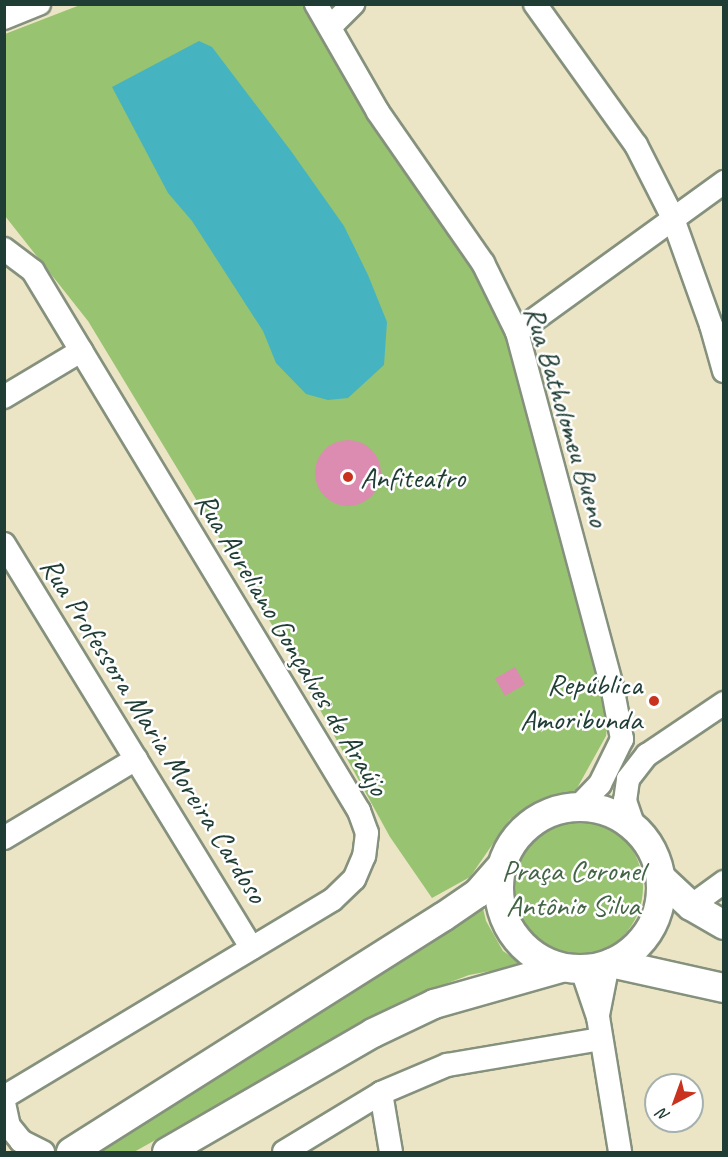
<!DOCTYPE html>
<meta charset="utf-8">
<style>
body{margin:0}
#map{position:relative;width:728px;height:1157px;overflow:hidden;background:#ebe5c6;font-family:Caveat,sans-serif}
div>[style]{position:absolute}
.green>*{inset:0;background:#98c370}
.round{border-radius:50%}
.water>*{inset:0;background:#45b4c0}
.building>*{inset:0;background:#dc8bb1;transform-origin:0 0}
.roads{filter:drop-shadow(2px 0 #85917d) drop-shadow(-2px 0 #85917d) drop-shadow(0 2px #85917d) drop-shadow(0 -2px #85917d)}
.minor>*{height:22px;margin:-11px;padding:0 11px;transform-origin:11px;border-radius:11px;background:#fff}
.major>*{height:28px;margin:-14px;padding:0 14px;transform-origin:14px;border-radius:14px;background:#fff}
.major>.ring{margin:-14px;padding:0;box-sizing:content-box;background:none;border:28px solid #fff;border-radius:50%}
.dots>*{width:16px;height:16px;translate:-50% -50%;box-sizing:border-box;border:3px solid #fff;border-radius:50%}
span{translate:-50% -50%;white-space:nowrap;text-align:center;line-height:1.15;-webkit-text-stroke:5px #fff;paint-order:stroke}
.street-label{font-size:30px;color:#1f3d34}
.poi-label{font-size:30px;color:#1f3d34}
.left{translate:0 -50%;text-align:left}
.right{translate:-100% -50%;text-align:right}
.park-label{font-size:30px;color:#436546}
.frame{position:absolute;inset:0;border:6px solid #1f3d34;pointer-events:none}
.north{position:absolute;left:644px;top:1073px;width:60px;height:60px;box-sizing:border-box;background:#fff;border:2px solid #a5b1ae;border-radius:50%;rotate:221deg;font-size:16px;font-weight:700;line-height:24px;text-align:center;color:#1f3d34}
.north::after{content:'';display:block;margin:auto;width:21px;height:27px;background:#c8321e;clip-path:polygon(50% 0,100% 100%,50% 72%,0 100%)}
</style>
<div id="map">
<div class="green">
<i style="clip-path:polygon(80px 5px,311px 5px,460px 241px,509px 331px,610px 707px,606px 736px,576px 790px,510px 819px,470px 877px,432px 898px,390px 837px,286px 648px,88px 321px,5px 216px,5px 34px)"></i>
<i class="round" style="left:503px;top:817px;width:140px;height:140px"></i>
<i style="clip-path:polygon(482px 904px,486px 921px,503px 951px,524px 965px,469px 975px,406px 999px,134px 1152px,84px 1152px)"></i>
</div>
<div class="water">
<i style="clip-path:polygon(199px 41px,212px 47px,291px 151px,344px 226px,368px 275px,387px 322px,384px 365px,348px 398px,328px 400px,306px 394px,276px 363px,263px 331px,192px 221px,168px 193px,112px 87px)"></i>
</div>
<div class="building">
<i class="round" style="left:315px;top:440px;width:66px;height:66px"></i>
<i style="left:515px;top:667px;width:20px;height:23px;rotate:60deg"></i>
</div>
<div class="roads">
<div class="minor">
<i style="left:316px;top:4px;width:125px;rotate:60.1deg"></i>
<i style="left:378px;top:112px;width:184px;rotate:55.2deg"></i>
<i style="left:483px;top:263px;width:77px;rotate:63.8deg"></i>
<i style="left:517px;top:332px;width:372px;rotate:75deg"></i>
<i style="left:613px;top:691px;width:49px;rotate:79.4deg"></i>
<i style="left:622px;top:739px;width:50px;rotate:116.1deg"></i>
<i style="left:600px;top:784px;width:30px;rotate:134deg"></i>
<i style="left:535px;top:4px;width:173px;rotate:54.4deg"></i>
<i style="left:636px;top:145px;width:80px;rotate:63.1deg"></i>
<i style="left:672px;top:216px;width:116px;rotate:70.3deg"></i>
<i style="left:711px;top:325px;width:48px;rotate:74.2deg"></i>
<i style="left:4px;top:18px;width:38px;rotate:-22deg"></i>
<i style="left:330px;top:27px;width:33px;rotate:-45deg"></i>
<i style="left:4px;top:249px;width:36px;rotate:37deg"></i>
<i style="left:33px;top:271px;width:631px;rotate:58.88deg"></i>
<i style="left:359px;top:811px;width:23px;rotate:70deg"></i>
<i style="left:367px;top:833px;width:23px;rotate:97deg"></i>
<i style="left:364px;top:856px;width:25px;rotate:113deg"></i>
<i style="left:354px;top:879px;width:30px;rotate:136deg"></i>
<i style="left:332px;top:900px;width:383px;rotate:149deg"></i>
<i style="left:517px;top:332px;width:256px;rotate:-35.9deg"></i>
<i style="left:4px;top:397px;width:90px;rotate:-30.9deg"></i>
<i style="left:4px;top:544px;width:474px;rotate:58.5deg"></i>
<i style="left:634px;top:827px;width:28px;rotate:-109deg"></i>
<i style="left:625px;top:801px;width:22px;rotate:-82deg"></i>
<i style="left:628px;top:779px;width:31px;rotate:-52deg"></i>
<i style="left:647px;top:755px;width:93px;rotate:-34deg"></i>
<i style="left:4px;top:838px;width:154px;rotate:-30.9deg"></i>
<i style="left:691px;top:906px;width:41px;rotate:-36deg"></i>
<i style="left:582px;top:970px;width:50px;rotate:71.2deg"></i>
<i style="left:598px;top:1017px;width:137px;rotate:80.7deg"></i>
<i style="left:598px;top:1015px;width:52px;rotate:-78.9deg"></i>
<i style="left:381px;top:1093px;width:60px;rotate:80.4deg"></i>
<i style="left:4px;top:1103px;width:24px;rotate:78deg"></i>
<i style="left:9px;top:1126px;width:19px;rotate:51deg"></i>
<i style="left:21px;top:1141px;width:25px;rotate:27deg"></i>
<i style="left:284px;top:1152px;width:114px;rotate:-31.3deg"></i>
<i style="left:381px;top:1093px;width:72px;rotate:-23deg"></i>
<i style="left:447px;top:1065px;width:156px;rotate:-9.6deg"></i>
</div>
<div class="major">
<i class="ring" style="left:499px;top:807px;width:134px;height:134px"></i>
<i style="left:661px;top:878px;width:41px;rotate:43deg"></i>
<i style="left:691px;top:906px;width:38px;rotate:30deg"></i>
<i style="left:611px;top:963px;width:116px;rotate:12.5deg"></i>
<i style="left:71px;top:1152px;width:440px;rotate:-32.3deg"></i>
<i style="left:443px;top:917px;width:42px;rotate:-34.4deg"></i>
<i style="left:478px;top:893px;width:33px;rotate:-49deg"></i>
<i style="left:167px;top:1152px;width:238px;rotate:-30deg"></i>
<i style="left:373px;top:1033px;width:68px;rotate:-25.4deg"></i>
<i style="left:434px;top:1004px;width:132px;rotate:-15.8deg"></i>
</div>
</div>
<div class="dots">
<i style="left:348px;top:477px;background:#c8321e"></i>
<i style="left:654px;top:701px;background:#c8321e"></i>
</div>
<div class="street-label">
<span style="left:567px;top:416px;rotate:73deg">Rua Batholomeu Bueno</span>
<span style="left:292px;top:644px;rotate:59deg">Rua Aureliano Gonçalves de Araújo</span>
<span style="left:154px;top:730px;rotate:58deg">Rua Professora Maria Moreira Cardoso</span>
</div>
<div class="poi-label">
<span class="left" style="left:360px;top:477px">Anfiteatro</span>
<span class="right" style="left:642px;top:701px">República<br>Amoribunda</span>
</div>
<div class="park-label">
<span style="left:573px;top:887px">Praça Coronel<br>Antônio Silva</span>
</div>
<div class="frame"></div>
<div class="north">N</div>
</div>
